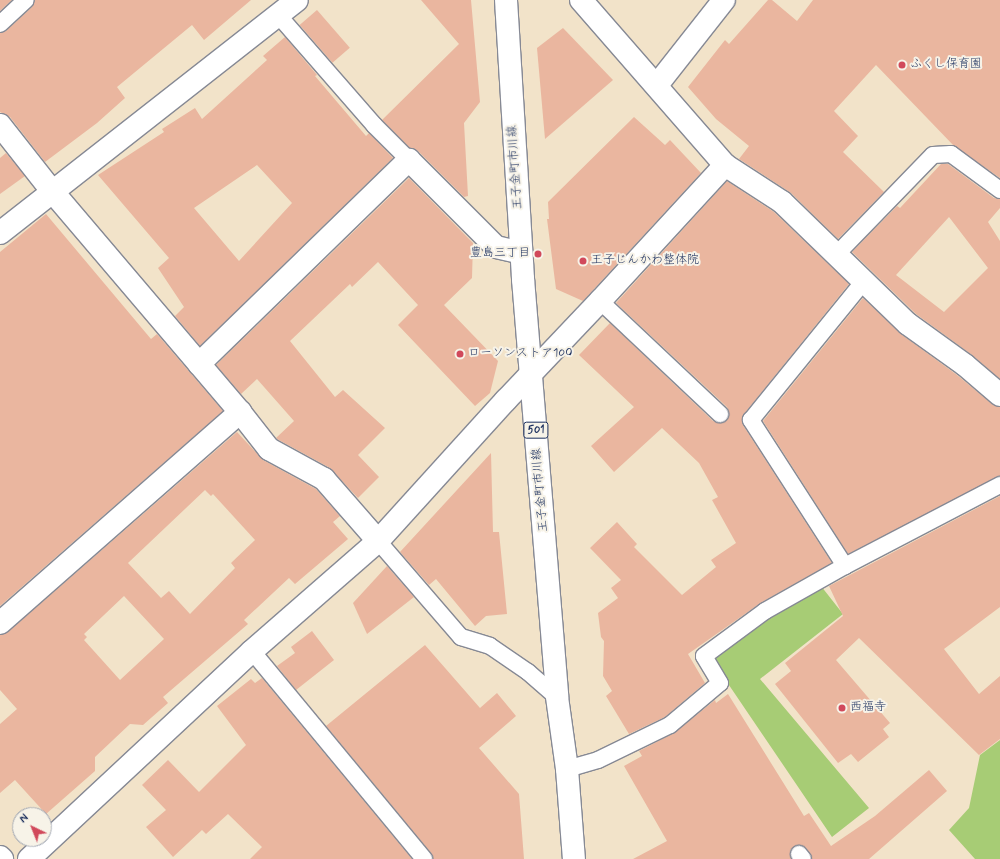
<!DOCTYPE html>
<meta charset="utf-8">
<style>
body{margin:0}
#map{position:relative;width:1000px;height:859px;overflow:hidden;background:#f2e3c9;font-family:Mynerve,"Klee One",sans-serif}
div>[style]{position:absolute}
.green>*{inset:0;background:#a7cc75}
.building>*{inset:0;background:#eab69f;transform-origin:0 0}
.roads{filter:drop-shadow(1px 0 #868994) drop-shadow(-1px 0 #868994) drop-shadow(0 1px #868994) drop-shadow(0 -1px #868994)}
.service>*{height:16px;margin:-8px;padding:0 8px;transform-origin:8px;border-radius:8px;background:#fff}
.minor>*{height:22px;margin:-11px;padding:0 11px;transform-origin:11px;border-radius:11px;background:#fff}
.tertiary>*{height:22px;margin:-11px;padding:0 11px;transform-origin:11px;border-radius:11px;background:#fff}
.primary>*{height:22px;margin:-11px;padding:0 11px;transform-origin:11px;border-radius:11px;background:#fff}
.dots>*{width:11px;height:11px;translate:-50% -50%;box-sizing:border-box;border:2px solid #f7f3e8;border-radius:50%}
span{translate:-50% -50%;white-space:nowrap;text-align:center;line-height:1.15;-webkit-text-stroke:4px #f7f3e8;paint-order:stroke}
.shield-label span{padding:1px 3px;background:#f7f3e8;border:1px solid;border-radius:3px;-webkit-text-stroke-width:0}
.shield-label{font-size:11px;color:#1b2f5e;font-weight:700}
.poi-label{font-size:12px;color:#1b2f5e}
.left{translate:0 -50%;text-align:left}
.right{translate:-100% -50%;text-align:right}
.street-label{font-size:12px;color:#1b2f5e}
.north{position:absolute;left:12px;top:807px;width:40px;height:40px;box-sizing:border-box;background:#f7f3e8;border:1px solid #9fa5b1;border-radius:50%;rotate:317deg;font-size:11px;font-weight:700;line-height:16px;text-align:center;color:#1b2f5e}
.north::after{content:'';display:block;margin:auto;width:14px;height:18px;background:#d1495b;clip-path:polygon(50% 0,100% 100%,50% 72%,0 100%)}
</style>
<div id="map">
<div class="green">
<i style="clip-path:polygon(821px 586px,843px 614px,760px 679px,869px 808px,832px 837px,712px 660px,767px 617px)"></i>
<i style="clip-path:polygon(1000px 740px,1000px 859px,975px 859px,949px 830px,969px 808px,980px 755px)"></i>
</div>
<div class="building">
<i style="clip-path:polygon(0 0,12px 0,0 11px)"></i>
<i style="clip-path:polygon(35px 0,251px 0,204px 40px,192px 25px,117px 87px,125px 98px,97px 123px,45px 162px,10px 117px,0 112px,0 33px,6px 31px,32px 7px)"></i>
<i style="clip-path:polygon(421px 0,471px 0,480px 102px,464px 123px,468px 196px,464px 197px,418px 151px,410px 148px,382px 120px,459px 44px)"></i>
<i style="clip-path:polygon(768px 0,772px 0,797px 21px,813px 0,1000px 0,1000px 178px,954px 146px,876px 65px,834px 111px,858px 136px,843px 152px,884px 192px,838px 239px,791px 193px,739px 159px,749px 146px,716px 119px,688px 87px,725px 40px,729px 44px)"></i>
<i style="left:317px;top:10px;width:50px;height:23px;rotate:49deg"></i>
<i style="clip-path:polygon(563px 28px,613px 80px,545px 139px,537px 48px)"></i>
<i style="clip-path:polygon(evenodd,285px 37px,317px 75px,315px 76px,366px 136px,369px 133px,393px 158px,200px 346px,175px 316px,184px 307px,158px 268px,169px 258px,98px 175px,164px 132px,162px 129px,195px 108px,202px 119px,267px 60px,263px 56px,285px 37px,257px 165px,292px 203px,239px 261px,194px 208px,257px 165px)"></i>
<i style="clip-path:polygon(634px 117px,665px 145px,670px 140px,701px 173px,583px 301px,556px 289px,547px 219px,549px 219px,548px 202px)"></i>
<i style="clip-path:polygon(6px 153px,25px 176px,0 194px,0 158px)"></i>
<i style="clip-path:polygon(evenodd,941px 164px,948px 164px,994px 198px,1000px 199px,1000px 208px,988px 222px,1000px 241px,1000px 379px,972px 355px,916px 314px,852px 252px,897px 206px,900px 208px,941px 164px,949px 217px,988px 268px,944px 312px,896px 275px,949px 217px)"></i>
<i style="clip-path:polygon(409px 178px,473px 243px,472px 278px,444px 305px,498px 361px,490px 393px,475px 406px,398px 325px,418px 305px,378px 262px,352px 287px,350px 284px,290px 341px,335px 397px,343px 390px,385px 428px,358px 455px,379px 477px,358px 498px,330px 468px,277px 439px,276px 438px,294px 421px,257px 379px,241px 394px,216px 365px)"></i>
<i style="clip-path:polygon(727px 181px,774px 212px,849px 284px,744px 414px,742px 419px,743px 425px,832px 563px,762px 602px,688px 654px,705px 683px,665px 717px,629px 734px,606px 696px,612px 691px,603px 676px,604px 641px,601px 637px,598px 613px,618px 598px,611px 588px,621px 580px,590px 548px,617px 522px,637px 544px,634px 547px,682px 595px,716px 567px,711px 560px,736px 543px,712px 500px,718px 497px,699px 463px,662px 428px,614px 472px,591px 446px,634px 407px,579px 355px,610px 323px,713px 421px,722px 423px,727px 420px,729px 412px,727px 407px,616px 303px)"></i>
<i style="clip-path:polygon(46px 214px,151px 339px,157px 334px,223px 411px,0 606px,0 252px)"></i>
<i style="clip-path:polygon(863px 298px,901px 334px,957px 375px,992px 404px,1000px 407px,1000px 476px,848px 554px,763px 421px)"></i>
<i style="clip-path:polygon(evenodd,237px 432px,263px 460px,316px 489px,340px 516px,333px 522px,348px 539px,295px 584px,289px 578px,244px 620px,248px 624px,163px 697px,168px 703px,143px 725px,130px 724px,95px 757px,95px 771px,46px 814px,15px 780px,0 793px,0 724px,17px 709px,0 690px,0 635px,8px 632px,237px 432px,205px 490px,211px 496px,213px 494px,255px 540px,231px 563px,235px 568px,190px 614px,169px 591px,161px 598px,128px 563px,205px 490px,237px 432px,124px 596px,164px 639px,120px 680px,84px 640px,87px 637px,84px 634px,124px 596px)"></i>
<i style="clip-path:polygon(491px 453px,493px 532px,499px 532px,507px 614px,486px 616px,475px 626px,436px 579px,429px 585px,400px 552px)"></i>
<i style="clip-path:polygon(1000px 496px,1000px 607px,944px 649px,979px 694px,1000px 676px,1000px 739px,979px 755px,859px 638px,836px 660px,890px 723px,883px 729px,889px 737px,858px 762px,851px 754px,838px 763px,775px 684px,791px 671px,785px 663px,843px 616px,829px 586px)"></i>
<i style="clip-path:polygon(387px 566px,414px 597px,367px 634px,353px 603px)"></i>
<i style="clip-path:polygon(312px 631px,334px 660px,296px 690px,277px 666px,295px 653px,291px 647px)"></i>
<i style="clip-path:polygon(425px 645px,480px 708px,497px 693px,516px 716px,479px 748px,519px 794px,524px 859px,433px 859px,431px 853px,326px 726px)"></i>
<i style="clip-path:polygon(262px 678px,412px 859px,250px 859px,262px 847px,228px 814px,206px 834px,202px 830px,173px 857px,146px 827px,166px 810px,142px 785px,168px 760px,199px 792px,246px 745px,217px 706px,251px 679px,255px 683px)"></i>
<i style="clip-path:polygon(728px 694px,804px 816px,809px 813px,831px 846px,875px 816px,929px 770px,947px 791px,869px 859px,812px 859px,806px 848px,798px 845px,790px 850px,791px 859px,633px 859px,667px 841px,624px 766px,642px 756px,639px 751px,674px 733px,715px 700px,716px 703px)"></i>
</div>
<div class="roads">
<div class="service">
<i style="left:279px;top:16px;width:145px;rotate:48.9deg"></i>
<i style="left:374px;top:125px;width:49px;rotate:45deg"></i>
<i style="left:0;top:24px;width:35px;rotate:-43deg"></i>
<i style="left:837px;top:254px;width:138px;rotate:-45.9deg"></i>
<i style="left:933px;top:155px;width:18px;rotate:-3deg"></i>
<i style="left:951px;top:154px;width:61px;rotate:36.3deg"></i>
<i style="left:600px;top:301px;width:165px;rotate:43.3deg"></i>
<i style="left:378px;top:541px;width:127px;rotate:49.2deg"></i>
<i style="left:461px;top:637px;width:30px;rotate:17deg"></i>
<i style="left:490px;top:646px;width:46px;rotate:34.4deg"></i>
<i style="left:528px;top:672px;width:38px;rotate:41deg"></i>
<i style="left:845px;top:566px;width:174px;rotate:-122.8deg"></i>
<i style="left:751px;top:420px;width:178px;rotate:-50.9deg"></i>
<i style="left:252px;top:651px;width:270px;rotate:50.4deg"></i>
<i style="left:567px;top:769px;width:32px;rotate:-16deg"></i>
<i style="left:598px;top:760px;width:80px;rotate:-25.9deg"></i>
<i style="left:670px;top:725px;width:65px;rotate:-40deg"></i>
<i style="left:720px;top:683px;width:31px;rotate:-121deg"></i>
<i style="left:704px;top:656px;width:76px;rotate:-36.4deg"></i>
<i style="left:765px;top:611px;width:92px;rotate:-29.4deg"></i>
<i style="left:845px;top:566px;width:175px;rotate:-27.6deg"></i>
<i style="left:799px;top:854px;width:6px;rotate:51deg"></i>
</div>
<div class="minor">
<i style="left:657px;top:85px;width:108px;rotate:-51.8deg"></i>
<i style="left:0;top:125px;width:84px;rotate:51.8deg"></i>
<i style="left:52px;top:191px;width:290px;rotate:49.6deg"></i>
<i style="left:240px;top:412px;width:47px;rotate:51.9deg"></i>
<i style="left:269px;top:449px;width:63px;rotate:28.6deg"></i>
<i style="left:324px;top:479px;width:82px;rotate:48.9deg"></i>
<i style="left:725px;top:165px;width:68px;rotate:33deg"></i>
<i style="left:782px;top:202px;width:175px;rotate:44.1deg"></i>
<i style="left:908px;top:324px;width:70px;rotate:35.7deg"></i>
<i style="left:965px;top:365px;width:46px;rotate:40.6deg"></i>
<i style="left:0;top:233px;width:377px;rotate:-38.1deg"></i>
<i style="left:199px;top:364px;width:293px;rotate:-44.2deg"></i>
<i style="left:409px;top:160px;width:123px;rotate:45deg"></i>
<i style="left:496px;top:247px;width:26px;rotate:13deg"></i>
<i style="left:0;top:623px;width:320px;rotate:-41.3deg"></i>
<i style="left:0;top:857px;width:3px;rotate:45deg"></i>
</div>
<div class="tertiary">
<i style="left:29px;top:859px;width:305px;rotate:-43deg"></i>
<i style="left:252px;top:651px;width:167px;rotate:-41.1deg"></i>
<i style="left:378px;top:541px;width:190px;rotate:-47.8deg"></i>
<i style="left:506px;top:400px;width:137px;rotate:-46.5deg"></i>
<i style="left:600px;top:301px;width:185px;rotate:-47.4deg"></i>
<i style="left:725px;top:165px;width:219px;rotate:-131.1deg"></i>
</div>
<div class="primary">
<i style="left:506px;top:0;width:280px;rotate:86.5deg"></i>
<i style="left:523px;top:279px;width:419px;rotate:85.3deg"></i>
<i style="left:557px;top:697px;width:73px;rotate:82.1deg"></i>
<i style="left:567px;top:769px;width:90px;rotate:85.6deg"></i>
</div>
</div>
<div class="dots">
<i style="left:902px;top:65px;background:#d1495b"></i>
<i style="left:538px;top:254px;background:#d1495b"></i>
<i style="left:583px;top:261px;background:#d1495b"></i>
<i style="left:460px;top:354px;background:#d1495b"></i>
<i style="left:842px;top:708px;background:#d1495b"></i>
</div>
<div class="shield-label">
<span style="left:536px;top:430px">501</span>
</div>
<div class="poi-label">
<span class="left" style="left:910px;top:65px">ふくし保育園</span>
<span class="right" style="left:530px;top:254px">豊島三丁目</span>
<span class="left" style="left:591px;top:261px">王子じんかわ整体院</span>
<span class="left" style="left:468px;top:354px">ローソンストア100</span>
<span class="left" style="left:850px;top:708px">西福寺</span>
</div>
<div class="street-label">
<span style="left:516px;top:167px;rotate:-94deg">王子金町市川線</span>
<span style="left:541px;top:490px;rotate:-95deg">王子金町市川線</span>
</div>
<div class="north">N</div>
</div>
